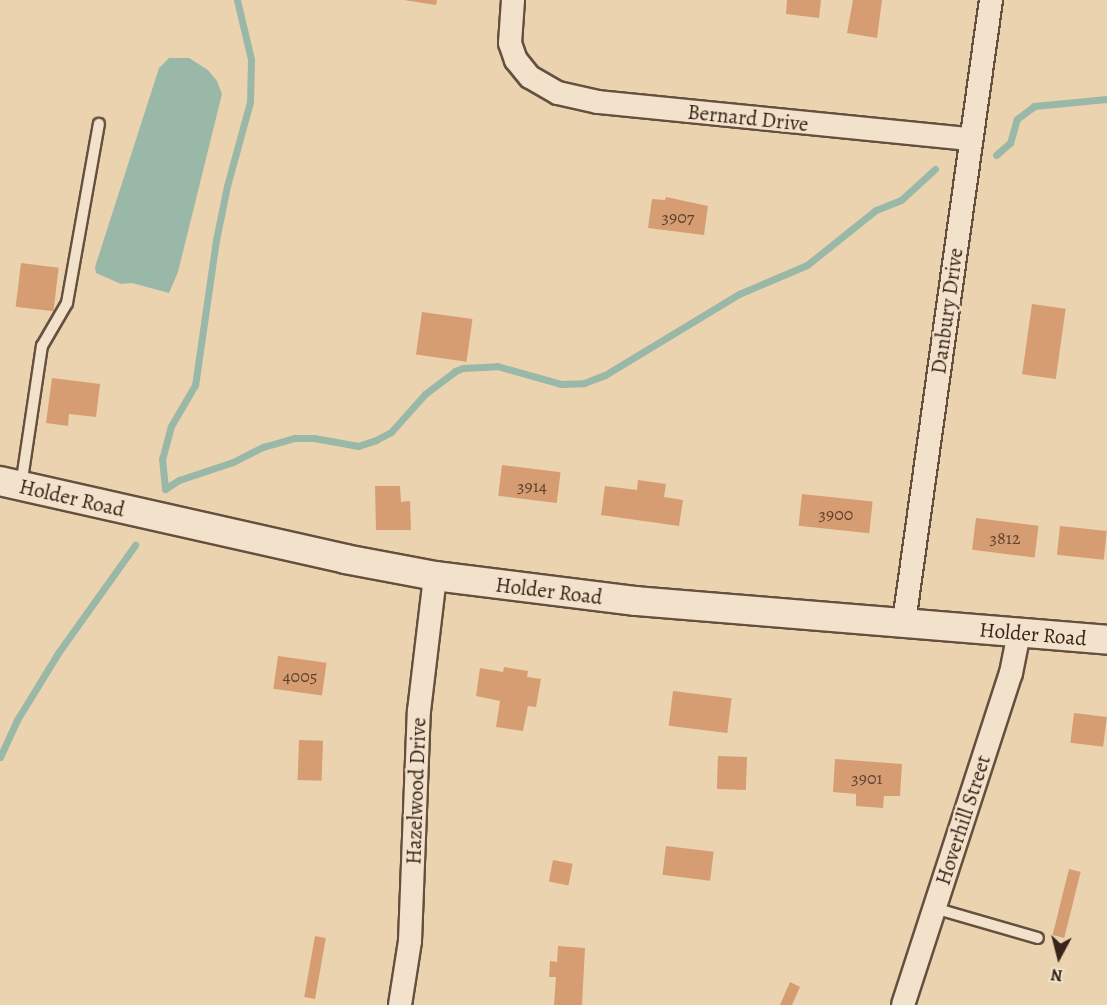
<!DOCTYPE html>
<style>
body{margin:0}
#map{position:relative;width:1107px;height:1005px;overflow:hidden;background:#ebd3af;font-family:Alegreya,serif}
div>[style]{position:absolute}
.water>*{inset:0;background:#99b8a7}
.stream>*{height:7px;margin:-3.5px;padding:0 3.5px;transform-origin:3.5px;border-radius:3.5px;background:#99b8a7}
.building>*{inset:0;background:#d69d73;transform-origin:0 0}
.roads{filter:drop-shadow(2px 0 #65503f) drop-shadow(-2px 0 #65503f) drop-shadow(0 2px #65503f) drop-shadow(0 -2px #65503f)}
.service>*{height:10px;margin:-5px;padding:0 5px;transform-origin:5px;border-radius:5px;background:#f2e2cb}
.minor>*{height:22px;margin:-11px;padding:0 11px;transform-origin:11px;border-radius:11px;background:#f2e2cb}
.tertiary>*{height:28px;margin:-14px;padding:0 14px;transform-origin:14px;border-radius:14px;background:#f2e2cb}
span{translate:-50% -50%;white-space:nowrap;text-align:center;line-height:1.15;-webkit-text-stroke:4.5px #f2e2cb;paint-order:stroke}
.number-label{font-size:18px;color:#604230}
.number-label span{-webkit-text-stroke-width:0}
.street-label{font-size:21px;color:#38241a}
.north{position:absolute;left:1029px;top:927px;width:60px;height:60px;-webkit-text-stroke:4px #f2e2cb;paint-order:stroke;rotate:187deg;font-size:16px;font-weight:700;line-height:24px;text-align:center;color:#38241a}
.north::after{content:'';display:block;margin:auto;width:21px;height:27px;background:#38241a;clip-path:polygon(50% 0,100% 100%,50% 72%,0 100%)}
</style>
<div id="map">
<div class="water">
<i style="clip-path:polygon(169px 58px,189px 58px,208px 70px,217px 81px,222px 94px,178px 272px,169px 293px,132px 283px,121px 284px,96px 273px,95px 267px,159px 68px)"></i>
</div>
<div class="stream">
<i style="left:237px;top:0;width:61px;rotate:76.7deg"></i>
<i style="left:251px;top:59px;width:43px;rotate:91.3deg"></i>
<i style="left:250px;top:102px;width:87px;rotate:105.3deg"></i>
<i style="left:227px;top:186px;width:55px;rotate:101.5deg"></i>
<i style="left:216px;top:240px;width:147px;rotate:98.2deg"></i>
<i style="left:195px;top:385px;width:48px;rotate:120.3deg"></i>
<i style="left:171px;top:426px;width:34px;rotate:105deg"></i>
<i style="left:162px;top:459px;width:30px;rotate:84deg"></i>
<i style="left:165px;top:489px;width:17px;rotate:-33deg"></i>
<i style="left:179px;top:480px;width:57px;rotate:-18.4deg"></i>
<i style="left:233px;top:462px;width:34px;rotate:-27deg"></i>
<i style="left:263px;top:447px;width:33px;rotate:-16deg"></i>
<i style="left:295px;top:438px;width:19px"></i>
<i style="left:314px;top:438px;width:45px;rotate:10.3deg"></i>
<i style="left:358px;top:446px;width:19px;rotate:-18deg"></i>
<i style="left:376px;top:440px;width:17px;rotate:-28deg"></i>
<i style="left:391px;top:432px;width:51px;rotate:-48.2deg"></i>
<i style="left:425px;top:394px;width:38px;rotate:-37deg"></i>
<i style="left:455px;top:371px;width:9px;rotate:-21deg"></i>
<i style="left:463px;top:368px;width:34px;rotate:-3deg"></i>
<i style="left:497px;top:366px;width:66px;rotate:15.7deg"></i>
<i style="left:561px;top:384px;width:23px;rotate:-2deg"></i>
<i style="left:584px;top:383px;width:22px;rotate:-21deg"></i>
<i style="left:605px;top:375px;width:157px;rotate:-31.2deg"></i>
<i style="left:739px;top:294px;width:74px;rotate:-23.1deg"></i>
<i style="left:807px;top:265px;width:88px;rotate:-38.6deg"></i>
<i style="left:876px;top:210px;width:27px;rotate:-22deg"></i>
<i style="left:901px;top:200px;width:46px;rotate:-42.4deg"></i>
<i style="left:996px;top:155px;width:18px;rotate:-41deg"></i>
<i style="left:1010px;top:143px;width:25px;rotate:-74deg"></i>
<i style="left:1017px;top:119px;width:21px;rotate:-37deg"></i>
<i style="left:1034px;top:106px;width:73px;rotate:-5.5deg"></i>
<i style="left:0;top:757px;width:41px;rotate:-65.3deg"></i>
<i style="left:17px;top:720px;width:79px;rotate:-58.5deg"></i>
<i style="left:58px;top:653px;width:133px;rotate:-54.5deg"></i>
</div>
<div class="building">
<i style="clip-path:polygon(404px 0,437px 0,436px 5px)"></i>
<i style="clip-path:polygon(787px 0,821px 0,819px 18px,786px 14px)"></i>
<i style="clip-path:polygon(853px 0,882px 0,877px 38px,847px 33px)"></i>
<i style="clip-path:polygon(666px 197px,708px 206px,704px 235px,648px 228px,652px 199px,665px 200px)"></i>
<i style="left:21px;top:263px;width:38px;height:44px;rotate:7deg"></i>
<i style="left:1032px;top:304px;width:34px;height:71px;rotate:8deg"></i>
<i style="left:422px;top:312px;width:51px;height:43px;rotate:8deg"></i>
<i style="clip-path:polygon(52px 378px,100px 384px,96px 417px,69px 414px,68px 426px,46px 423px)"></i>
<i style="left:502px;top:465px;width:59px;height:31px;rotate:7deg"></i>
<i style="clip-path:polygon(638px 480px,666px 484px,664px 497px,683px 500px,679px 526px,601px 515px,605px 486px,637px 490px)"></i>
<i style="clip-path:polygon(375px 486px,400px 486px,401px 502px,410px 501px,411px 530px,376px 530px)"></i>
<i style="left:802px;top:494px;width:71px;height:32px;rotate:6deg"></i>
<i style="left:976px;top:518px;width:63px;height:32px;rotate:7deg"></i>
<i style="left:1060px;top:526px;width:47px;height:29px;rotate:6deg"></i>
<i style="left:278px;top:656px;width:49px;height:33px;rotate:8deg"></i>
<i style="clip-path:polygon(504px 667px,528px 671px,527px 677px,541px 679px,536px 707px,528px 706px,523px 731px,496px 727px,500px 701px,476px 696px,480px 668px,503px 672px)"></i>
<i style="left:673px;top:691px;width:59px;height:35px;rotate:7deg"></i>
<i style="left:1074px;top:713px;width:33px;height:30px;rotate:7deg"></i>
<i style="left:299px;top:740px;width:24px;height:40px;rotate:2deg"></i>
<i style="left:718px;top:756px;width:29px;height:33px;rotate:2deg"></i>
<i style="clip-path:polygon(835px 759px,902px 764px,900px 796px,884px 796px,883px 808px,856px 806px,856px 794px,833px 792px)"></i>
<i style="left:666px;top:846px;width:48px;height:29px;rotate:7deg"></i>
<i style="left:553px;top:860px;width:20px;height:22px;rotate:11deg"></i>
<i style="left:1069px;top:869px;width:12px;height:68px;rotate:14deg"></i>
<i style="left:315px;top:936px;width:11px;height:62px;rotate:10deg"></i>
<i style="clip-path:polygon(558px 946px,585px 948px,582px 1005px,554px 1005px,556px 977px,549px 977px,550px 961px,557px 962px)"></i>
<i style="clip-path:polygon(790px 982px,800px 987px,792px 1005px,780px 1005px)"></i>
</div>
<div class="roads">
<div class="service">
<i style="left:21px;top:486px;width:142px;rotate:-81.5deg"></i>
<i style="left:42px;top:346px;width:50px;rotate:-59.8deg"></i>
<i style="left:67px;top:303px;width:182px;rotate:-79.9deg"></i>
<i style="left:934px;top:908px;width:108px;rotate:16.1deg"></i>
</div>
<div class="minor">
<i style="left:513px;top:0;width:43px;rotate:94deg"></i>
<i style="left:510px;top:43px;width:18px;rotate:71deg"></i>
<i style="left:516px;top:60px;width:22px;rotate:51deg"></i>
<i style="left:530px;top:77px;width:32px;rotate:30deg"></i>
<i style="left:558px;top:93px;width:41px;rotate:12.7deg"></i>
<i style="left:598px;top:102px;width:375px;rotate:5.7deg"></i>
<i style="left:904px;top:622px;width:628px;rotate:-82.04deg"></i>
<i style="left:400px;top:1005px;width:65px;rotate:-81.1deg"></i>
<i style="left:410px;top:941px;width:230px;rotate:-87.8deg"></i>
<i style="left:419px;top:711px;width:136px;rotate:-83.2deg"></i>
<i style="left:903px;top:1005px;width:349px;rotate:-72deg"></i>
<i style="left:1011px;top:673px;width:41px;rotate:-78.7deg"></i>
</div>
<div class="tertiary">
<i style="left:0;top:481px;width:354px;rotate:12.7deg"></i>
<i style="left:345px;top:559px;width:92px;rotate:10.7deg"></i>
<i style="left:435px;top:576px;width:203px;rotate:7.1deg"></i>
<i style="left:636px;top:601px;width:473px;rotate:4.7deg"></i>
</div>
</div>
<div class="number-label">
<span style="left:678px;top:217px">3907</span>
<span style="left:532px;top:486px">3914</span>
<span style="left:836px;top:514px">3900</span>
<span style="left:1005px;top:538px">3812</span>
<span style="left:300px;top:676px">4005</span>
<span style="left:867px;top:778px">3901</span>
</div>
<div class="street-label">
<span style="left:748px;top:118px;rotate:6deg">Bernard Drive</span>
<span style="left:947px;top:311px;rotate:-82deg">Danbury Drive</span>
<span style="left:72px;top:498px;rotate:13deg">Holder Road</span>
<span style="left:549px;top:591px;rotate:7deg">Holder Road</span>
<span style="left:1033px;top:634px;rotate:5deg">Holder Road</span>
<span style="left:416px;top:791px;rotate:-88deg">Hazelwood Drive</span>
<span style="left:963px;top:820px;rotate:-72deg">Hoverhill Street</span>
</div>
<div class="north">N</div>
</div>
